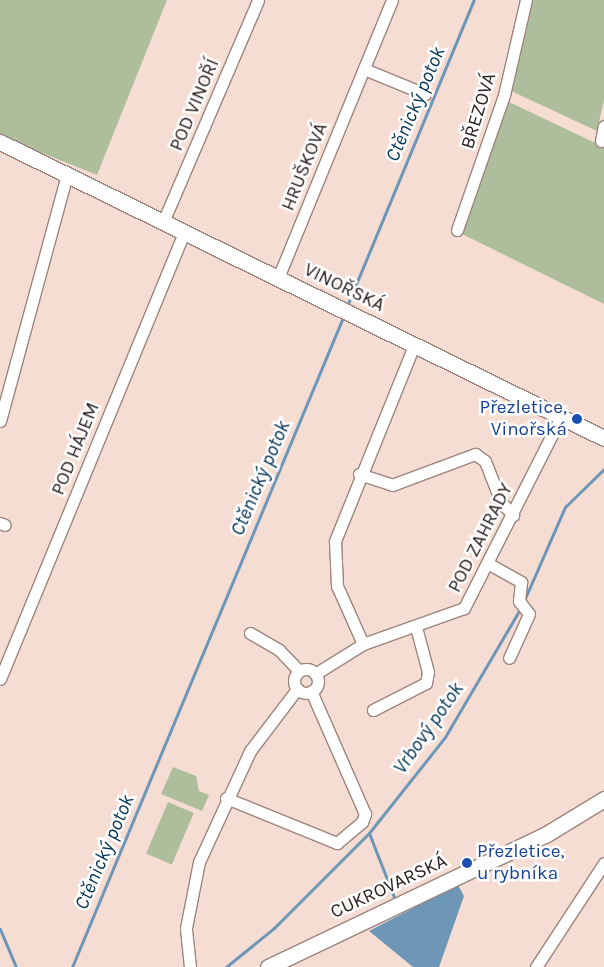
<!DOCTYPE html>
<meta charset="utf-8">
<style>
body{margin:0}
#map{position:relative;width:604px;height:967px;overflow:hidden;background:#f6ddd3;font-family:Karla,sans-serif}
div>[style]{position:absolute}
.green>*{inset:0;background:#aebe9d;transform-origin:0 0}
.water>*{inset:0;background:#6d96b7}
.stream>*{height:3px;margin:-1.5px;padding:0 1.5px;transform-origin:1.5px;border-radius:1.5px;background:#6d96b7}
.roads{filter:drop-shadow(1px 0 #9b847c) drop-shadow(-1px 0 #9b847c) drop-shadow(0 1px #9b847c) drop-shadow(0 -1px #9b847c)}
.minor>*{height:11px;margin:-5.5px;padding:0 5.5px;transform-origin:5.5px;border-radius:5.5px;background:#fff}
.minor>.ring{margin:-5.5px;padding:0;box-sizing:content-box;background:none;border:11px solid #fff;border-radius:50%}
.tertiary>*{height:15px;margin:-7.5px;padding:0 7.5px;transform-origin:7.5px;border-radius:7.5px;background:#fff}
.dots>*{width:14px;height:14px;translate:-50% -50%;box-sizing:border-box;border:2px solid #fff;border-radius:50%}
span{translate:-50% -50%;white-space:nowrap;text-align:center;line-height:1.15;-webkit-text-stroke:5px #fff;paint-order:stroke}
.street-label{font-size:19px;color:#29201d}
.transit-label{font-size:19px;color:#164399}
.right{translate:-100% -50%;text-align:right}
.left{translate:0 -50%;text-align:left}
.water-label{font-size:20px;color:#003254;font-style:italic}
</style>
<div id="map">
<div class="green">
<i style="clip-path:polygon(0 0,167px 0,97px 175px,0 136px)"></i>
<i style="clip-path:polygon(530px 0,604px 0,604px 100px,597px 131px,509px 90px)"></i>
<i style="clip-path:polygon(503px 99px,604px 147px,604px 304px,460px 233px)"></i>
<i style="clip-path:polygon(173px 767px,196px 776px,199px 791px,209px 795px,202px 811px,161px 794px)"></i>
<i style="left:168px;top:802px;width:28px;height:56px;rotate:23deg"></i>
</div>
<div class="water">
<i style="clip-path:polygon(458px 885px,464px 896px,439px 967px,413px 967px,369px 931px)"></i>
</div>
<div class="stream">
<i style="left:347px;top:306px;width:331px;rotate:-67.5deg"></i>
<i style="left:523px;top:603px;width:105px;rotate:-66.4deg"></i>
<i style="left:565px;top:507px;width:54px;rotate:-44.3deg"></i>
<i style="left:369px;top:833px;width:69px;rotate:68.7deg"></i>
<i style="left:0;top:929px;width:41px;rotate:67.2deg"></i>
<i style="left:72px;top:967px;width:706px;rotate:-67.36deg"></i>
<i style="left:226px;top:967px;width:62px;rotate:-39.1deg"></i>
<i style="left:274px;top:928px;width:134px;rotate:-45deg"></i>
<i style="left:369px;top:833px;width:122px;rotate:-51.6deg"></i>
<i style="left:445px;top:737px;width:148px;rotate:-59.6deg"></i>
</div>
<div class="roads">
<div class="minor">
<i style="left:364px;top:69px;width:66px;rotate:22.3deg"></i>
<i style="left:601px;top:141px;width:15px;rotate:-79deg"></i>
<i style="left:163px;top:222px;width:241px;rotate:-66.8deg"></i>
<i style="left:457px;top:230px;width:143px;rotate:-70.8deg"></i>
<i style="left:504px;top:95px;width:98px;rotate:-77deg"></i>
<i style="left:278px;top:278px;width:300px;rotate:-67.7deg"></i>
<i style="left:0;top:421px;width:255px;rotate:-74.8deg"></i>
<i style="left:359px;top:474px;width:35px;rotate:18deg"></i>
<i style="left:392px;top:485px;width:89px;rotate:-20.5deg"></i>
<i style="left:475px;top:454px;width:12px;rotate:35deg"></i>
<i style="left:485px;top:461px;width:44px;rotate:68.7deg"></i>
<i style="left:501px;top:502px;width:18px;rotate:47deg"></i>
<i style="left:0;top:523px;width:5px;rotate:22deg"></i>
<i style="left:489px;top:564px;width:37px;rotate:29deg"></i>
<i style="left:521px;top:582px;width:19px;rotate:96deg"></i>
<i style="left:519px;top:601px;width:16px;rotate:52deg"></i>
<i style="left:529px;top:614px;width:48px;rotate:114.4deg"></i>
<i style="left:250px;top:633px;width:34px;rotate:30deg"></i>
<i style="left:279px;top:650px;width:29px;rotate:46deg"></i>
<i style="left:363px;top:644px;width:64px;rotate:-114.1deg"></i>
<i style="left:337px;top:586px;width:45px;rotate:-92.5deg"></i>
<i style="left:335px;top:541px;width:211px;rotate:-68deg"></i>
<i class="ring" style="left:294px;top:669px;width:13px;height:13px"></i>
<i style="left:315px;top:674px;width:57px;rotate:-32deg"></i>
<i style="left:363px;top:644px;width:107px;rotate:-19.6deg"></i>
<i style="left:464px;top:608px;width:214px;rotate:-63.1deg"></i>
<i style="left:0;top:679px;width:483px;rotate:-67.6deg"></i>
<i style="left:373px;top:710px;width:59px;rotate:-27deg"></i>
<i style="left:426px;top:683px;width:11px;rotate:-80deg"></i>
<i style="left:428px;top:672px;width:47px;rotate:-104.9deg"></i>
<i style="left:226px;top:798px;width:120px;rotate:22.1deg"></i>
<i style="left:337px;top:843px;width:33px;rotate:-40deg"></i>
<i style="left:362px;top:822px;width:9px;rotate:-69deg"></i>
<i style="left:365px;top:814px;width:134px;rotate:-113.7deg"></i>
<i style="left:190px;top:967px;width:39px;rotate:-96deg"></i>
<i style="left:186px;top:928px;width:67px;rotate:-78.9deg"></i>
<i style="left:199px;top:862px;width:122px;rotate:-65.3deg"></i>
<i style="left:250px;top:751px;width:78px;rotate:-52.8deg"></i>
<i style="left:536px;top:967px;width:124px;rotate:-56.8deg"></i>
</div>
<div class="tertiary">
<i style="left:0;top:142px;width:673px;rotate:26.11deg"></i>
<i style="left:268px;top:967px;width:307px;rotate:-25.5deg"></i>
<i style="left:545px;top:835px;width:69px;rotate:-31.4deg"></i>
</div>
</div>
<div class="dots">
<i style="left:577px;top:419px;background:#1a4fb4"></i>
<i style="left:467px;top:863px;background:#1a4fb4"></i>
</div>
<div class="street-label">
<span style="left:195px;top:105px;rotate:-67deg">POD VINOŘÍ</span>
<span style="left:479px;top:111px;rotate:-73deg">BŘEZOVÁ</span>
<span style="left:305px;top:167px;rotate:-68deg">HRUŠKOVÁ</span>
<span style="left:344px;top:288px;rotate:26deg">VINOŘSKÁ</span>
<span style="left:76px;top:449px;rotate:-68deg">POD HÁJEM</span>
<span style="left:481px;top:538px;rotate:-63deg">POD ZAHRADY</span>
<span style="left:389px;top:887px;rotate:-25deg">CUKROVARSKÁ</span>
</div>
<div class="transit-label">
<span class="right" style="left:567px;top:419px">Přezletice,<br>Vinořská</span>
<span class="left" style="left:477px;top:863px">Přezletice,<br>u rybníka</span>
</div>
<div class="water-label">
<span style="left:415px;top:104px;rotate:-67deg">Ctěnický potok</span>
<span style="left:260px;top:478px;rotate:-67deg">Ctěnický potok</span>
<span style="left:428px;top:728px;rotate:-55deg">Vrbový potok</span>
<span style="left:104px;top:852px;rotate:-67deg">Ctěnický potok</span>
</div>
</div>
